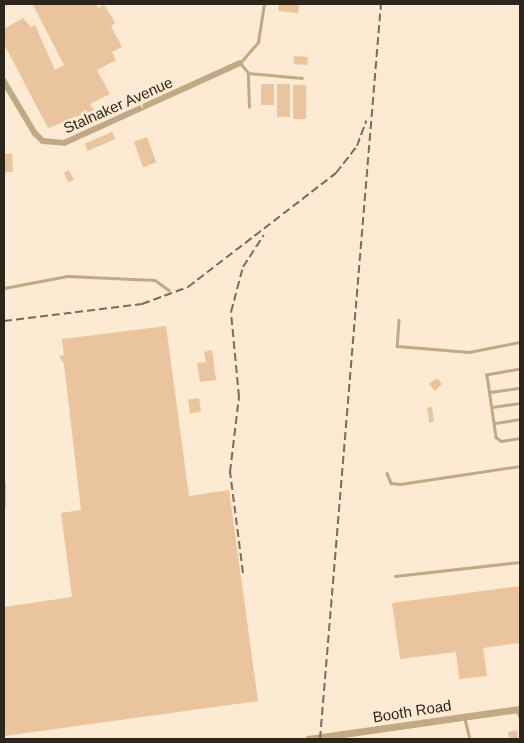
<!DOCTYPE html>
<style>
body{margin:0}
#map{position:relative;width:524px;height:743px;overflow:hidden;background:#fcead2;font-family:Helvetica,sans-serif}
div>[style]{position:absolute}
.building>*{inset:0;background:#eac49d;transform-origin:0 0}
.service>*{height:2.5px;margin:-1.25px;padding:0 1.25px;transform-origin:1.25px;border-radius:1.25px;background:#c2a985}
.minor>*{height:5.5px;margin:-2.75px;padding:0 2.75px;transform-origin:2.75px;border-radius:2.75px;background:#c2a985}
.tertiary>*{height:7px;margin:-3.5px;padding:0 3.5px;transform-origin:3.5px;border-radius:3.5px;background:#c2a985}
.rail>*{height:2px;margin-top:-1px;transform-origin:0;background:repeating-linear-gradient(90deg,#776c5e 0 8px,transparent 0 12px)}
span{translate:-50% -50%;white-space:nowrap;text-align:center;line-height:1.15;-webkit-text-stroke:5px #fcead2;paint-order:stroke}
.street-label{font-size:15px;color:#2d261d}
.frame{position:absolute;inset:0;border:5px solid #2d261d;pointer-events:none}
</style>
<div id="map">
<div class="building">
<i style="clip-path:polygon(96px 4px,98px 8px,104px 5px,113px 19px,115px 23px,111px 26px,122px 47px,112px 52px,116px 60px,97px 70px,110px 94px,90px 104px,94px 110px,48px 128px,4px 44px,4px 29px,23px 18px,31px 27px,35px 25px,55px 70px,64px 65px,33px 5px)"></i>
<i style="clip-path:polygon(279px 4px,299px 4px,298px 13px,278px 11px)"></i>
<i style="left:294px;top:56px;width:14px;height:8px;rotate:4deg"></i>
<i style="left:261px;top:84px;width:13px;height:21px"></i>
<i style="left:277px;top:84px;width:13px;height:33px"></i>
<i style="left:293px;top:85px;width:13px;height:34px"></i>
<i style="left:112px;top:132px;width:8px;height:30px;rotate:67deg"></i>
<i style="left:147px;top:137px;width:27px;height:14px;rotate:70deg"></i>
<i style="clip-path:polygon(4px 154px,12px 154px,13px 172px,6px 172px,4px 179px)"></i>
<i style="left:69px;top:170px;width:11px;height:6px;rotate:63deg"></i>
<i style="clip-path:polygon(166px 326px,189px 496px,229px 490px,258px 701px,4px 736px,4px 607px,72px 597px,61px 513px,81px 510px,64px 364px,59px 356px,64px 355px,62px 339px)"></i>
<i style="clip-path:polygon(212px 350px,216px 380px,200px 382px,197px 363px,206px 362px,204px 352px)"></i>
<i style="clip-path:polygon(437px 378px,442px 384px,435px 391px,429px 384px)"></i>
<i style="left:199px;top:398px;width:14px;height:11px;rotate:82deg"></i>
<i style="left:432px;top:407px;width:15px;height:5px;rotate:82deg"></i>
<i style="clip-path:polygon(520px 586px,520px 643px,483px 648px,487px 676px,459px 679px,456px 652px,400px 659px,392px 603px)"></i>
<i style="clip-path:polygon(517px 730px,518px 739px,509px 739px,508px 732px)"></i>
</div>
<div class="service">
<i style="left:248px;top:73px;width:13px;rotate:-129deg"></i>
<i style="left:240px;top:63px;width:28px;rotate:-49deg"></i>
<i style="left:258px;top:42px;width:38px;rotate:-81deg"></i>
<i style="left:249px;top:107px;width:34px;rotate:-92deg"></i>
<i style="left:248px;top:73px;width:54px;rotate:5.3deg"></i>
<i style="left:4px;top:288px;width:64px;rotate:-10.8deg"></i>
<i style="left:67px;top:276px;width:88px;rotate:2.6deg"></i>
<i style="left:155px;top:280px;width:17px;rotate:36deg"></i>
<i style="left:399px;top:320px;width:26px;rotate:94deg"></i>
<i style="left:397px;top:346px;width:72px;rotate:4.8deg"></i>
<i style="left:469px;top:352px;width:52px;rotate:-11.1deg"></i>
<i style="left:520px;top:369px;width:34px;rotate:170deg"></i>
<i style="left:487px;top:375px;width:63px;rotate:81.7deg"></i>
<i style="left:496px;top:437px;width:6px;rotate:39deg"></i>
<i style="left:501px;top:441px;width:19px;rotate:-9deg"></i>
<i style="left:490px;top:392px;width:30px;rotate:-8deg"></i>
<i style="left:492px;top:407px;width:28px;rotate:-8deg"></i>
<i style="left:495px;top:423px;width:25px;rotate:-9deg"></i>
<i style="left:387px;top:473px;width:11px;rotate:68deg"></i>
<i style="left:391px;top:483px;width:9px;rotate:6deg"></i>
<i style="left:400px;top:484px;width:121px;rotate:-8.5deg"></i>
<i style="left:4px;top:483px;width:22px;rotate:90deg"></i>
<i style="left:395px;top:576px;width:126px;rotate:-6.4deg"></i>
<i style="left:517px;top:711px;width:7px;rotate:63deg"></i>
<i style="left:465px;top:719px;width:21px;rotate:76deg"></i>
</div>
<div class="minor">
<i style="left:4px;top:81px;width:61px;rotate:59.2deg"></i>
<i style="left:35px;top:133px;width:11px;rotate:45deg"></i>
<i style="left:43px;top:141px;width:21px;rotate:5deg"></i>
<i style="left:64px;top:143px;width:193px;rotate:-24.4deg"></i>
</div>
<div class="tertiary">
<i style="left:308px;top:739px;width:214px;rotate:-8.1deg"></i>
</div>
<div class="rail">
<i style="left:4px;top:321px;width:139px;rotate:-7deg"></i>
<i style="left:142px;top:304px;width:49px;rotate:-20.3deg"></i>
<i style="left:188px;top:287px;width:187px;rotate:-37.6deg"></i>
<i style="left:336px;top:173px;width:34px;rotate:-52deg"></i>
<i style="left:357px;top:146px;width:27px;rotate:-70deg"></i>
<i style="left:243px;top:573px;width:102px;rotate:-97.3deg"></i>
<i style="left:230px;top:472px;width:76px;rotate:-83.2deg"></i>
<i style="left:239px;top:397px;width:85px;rotate:-95.4deg"></i>
<i style="left:231px;top:312px;width:47px;rotate:-75.1deg"></i>
<i style="left:243px;top:267px;width:38px;rotate:-57deg"></i>
<i style="left:320px;top:739px;width:738px;rotate:-85.26deg"></i>
</div>
<div class="street-label">
<span style="left:118px;top:105px;rotate:-24deg">Stalnaker Avenue</span>
<span style="left:412px;top:711px;rotate:-9deg">Booth Road</span>
</div>
<div class="frame"></div>
</div>
